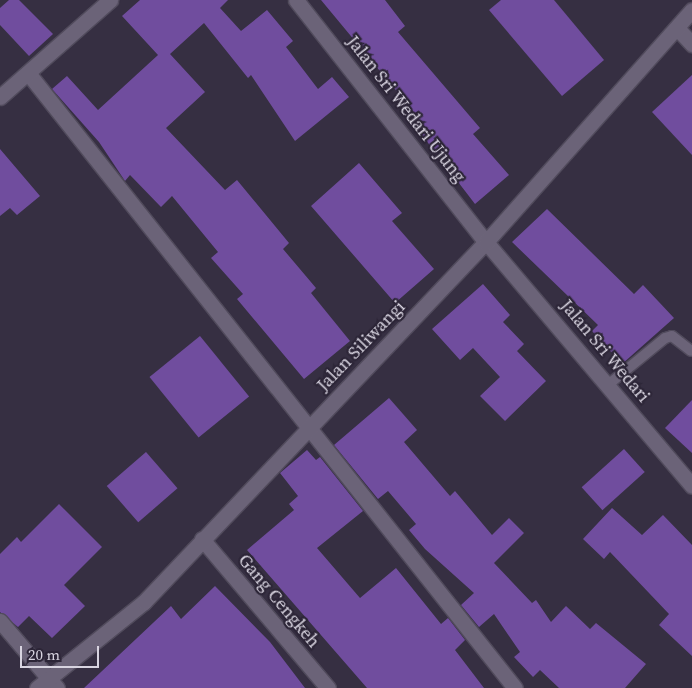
<!DOCTYPE html>
<style>
body{margin:0}
#map{position:relative;width:692px;height:688px;overflow:hidden;background:#362f42;font-family:"Source Serif 4",serif}
div>[style]{position:absolute}
.building>*{inset:0;background:#704d9e;transform-origin:0 0}
.roads{filter:drop-shadow(1px 0 #514b5c) drop-shadow(-1px 0 #514b5c) drop-shadow(0 1px #514b5c) drop-shadow(0 -1px #514b5c)}
.lane>*{height:10px;margin:-5px;padding:0 5px;transform-origin:5px;border-radius:5px;background:#6b6378}
.street>*{height:15px;margin:-7.5px;padding:0 7.5px;transform-origin:7.5px;border-radius:7.5px;background:#6b6378}
.secondary>*{height:15px;margin:-7.5px;padding:0 7.5px;transform-origin:7.5px;border-radius:7.5px;background:#6b6378}
span{translate:-50% -50%;white-space:nowrap;text-align:center;line-height:1.15;-webkit-text-stroke:4.5px #2c2537;paint-order:stroke}
.street-label{font-size:18px;color:#d8d4e0}
.scale{position:absolute;left:20px;top:646px;width:79px;height:22px;box-sizing:border-box;border:2px solid #d8d4e0;border-top:0;padding-left:6px;font-size:15px;line-height:18px;white-space:nowrap;color:#d8d4e0;-webkit-text-stroke:4px #2c2537;paint-order:stroke}
</style>
<div id="map">
<div class="building">
<i style="clip-path:polygon(9px 0,19px 0,53px 34px,29px 56px,0 25px,0 8px)"></i>
<i style="clip-path:polygon(140px 0,228px 0,220px 8px,241px 31px,267px 10px,293px 41px,286px 47px,318px 89px,332px 77px,349px 97px,295px 141px,251px 75px,248px 78px,204px 23px,170px 54px,205px 92px,166px 128px,225px 190px,237px 180px,289px 243px,283px 249px,316px 288px,311px 293px,350px 341px,304px 379px,237px 299px,243px 294px,211px 258px,218px 252px,172px 196px,161px 207px,130px 175px,125px 181px,99px 142px,52px 89px,67px 76px,98px 110px,158px 55px,122px 16px)"></i>
<i style="clip-path:polygon(321px 0,385px 0,405px 26px,398px 32px,480px 128px,473px 134px,509px 175px,475px 204px,412px 122px,418px 117px)"></i>
<i style="clip-path:polygon(501px 0,554px 0,604px 60px,562px 96px,489px 10px)"></i>
<i style="clip-path:polygon(692px 75px,692px 155px,652px 112px)"></i>
<i style="clip-path:polygon(0 149px,40px 196px,17px 215px,10px 208px,0 216px)"></i>
<i style="clip-path:polygon(359px 163px,402px 213px,392px 221px,434px 269px,395px 303px,311px 206px)"></i>
<i style="clip-path:polygon(547px 209px,634px 294px,643px 285px,674px 318px,622px 364px,592px 331px,598px 325px,512px 242px)"></i>
<i style="clip-path:polygon(483px 284px,510px 315px,503px 322px,524px 344px,517px 351px,546px 381px,505px 421px,480px 396px,500px 377px,473px 348px,460px 360px,432px 329px)"></i>
<i style="left:200px;top:336px;width:78px;height:65px;rotate:51deg"></i>
<i style="clip-path:polygon(389px 398px,417px 430px,404px 442px,450px 496px,455px 491px,492px 535px,509px 518px,524px 533px,494px 563px,532px 603px,536px 600px,551px 622px,566px 606px,590px 629px,596px 623px,646px 664px,625px 688px,559px 688px,540px 670px,533px 677px,514px 657px,520px 652px,494px 614px,479px 627px,461px 605px,474px 593px,425px 549px,409px 530px,416px 524px,388px 491px,378px 499px,334px 445px)"></i>
<i style="clip-path:polygon(692px 400px,692px 453px,665px 428px)"></i>
<i style="left:624px;top:449px;width:31px;height:57px;rotate:48deg"></i>
<i style="clip-path:polygon(307px 450px,316px 460px,320px 457px,363px 511px,317px 548px,360px 598px,396px 568px,441px 624px,448px 618px,465px 640px,455px 650px,484px 688px,367px 688px,247px 550px,294px 510px,289px 504px,298px 496px,280px 473px)"></i>
<i style="left:146px;top:452px;width:48px;height:52px;rotate:49deg"></i>
<i style="clip-path:polygon(59px 504px,102px 547px,64px 585px,85px 606px,52px 638px,29px 616px,18px 627px,0 612px,0 554px,17px 537px,21px 542px)"></i>
<i style="clip-path:polygon(612px 508px,642px 535px,663px 515px,692px 545px,692px 656px,659px 625px,669px 614px,610px 552px,604px 559px,583px 539px)"></i>
<i style="clip-path:polygon(215px 586px,270px 642px,305px 688px,84px 688px,171px 606px,181px 619px)"></i>
</div>
<div class="roads">
<div class="lane">
<i style="left:609px;top:384px;width:72px;rotate:-39.4deg"></i>
<i style="left:665px;top:338px;width:7px;rotate:-16deg"></i>
<i style="left:672px;top:336px;width:24px;rotate:38deg"></i>
</div>
<div class="street">
<i style="left:296px;top:0;width:308px;rotate:51.9deg"></i>
<i style="left:486px;top:242px;width:319px;rotate:49.8deg"></i>
<i style="left:678px;top:29px;width:21px;rotate:47deg"></i>
<i style="left:28px;top:73px;width:784px;rotate:51.63deg"></i>
<i style="left:0;top:97px;width:147px;rotate:-41.4deg"></i>
<i style="left:202px;top:539px;width:195px;rotate:49.8deg"></i>
<i style="left:0;top:621px;width:88px;rotate:49.6deg"></i>
</div>
<div class="secondary">
<i style="left:37px;top:688px;width:137px;rotate:-38.8deg"></i>
<i style="left:144px;top:602px;width:497px;rotate:-46.5deg"></i>
<i style="left:486px;top:242px;width:310px;rotate:-48.4deg"></i>
</div>
</div>
<div class="street-label">
<span style="left:406px;top:109px;rotate:52deg">Jalan Sri Wedari Ujung</span>
<span style="left:361px;top:346px;rotate:-46deg">Jalan Siliwangi</span>
<span style="left:605px;top:351px;rotate:50deg">Jalan Sri Wedari</span>
<span style="left:279px;top:601px;rotate:50deg">Gang Cengkeh</span>
</div>
<div class="scale">20 m</div>
</div>
